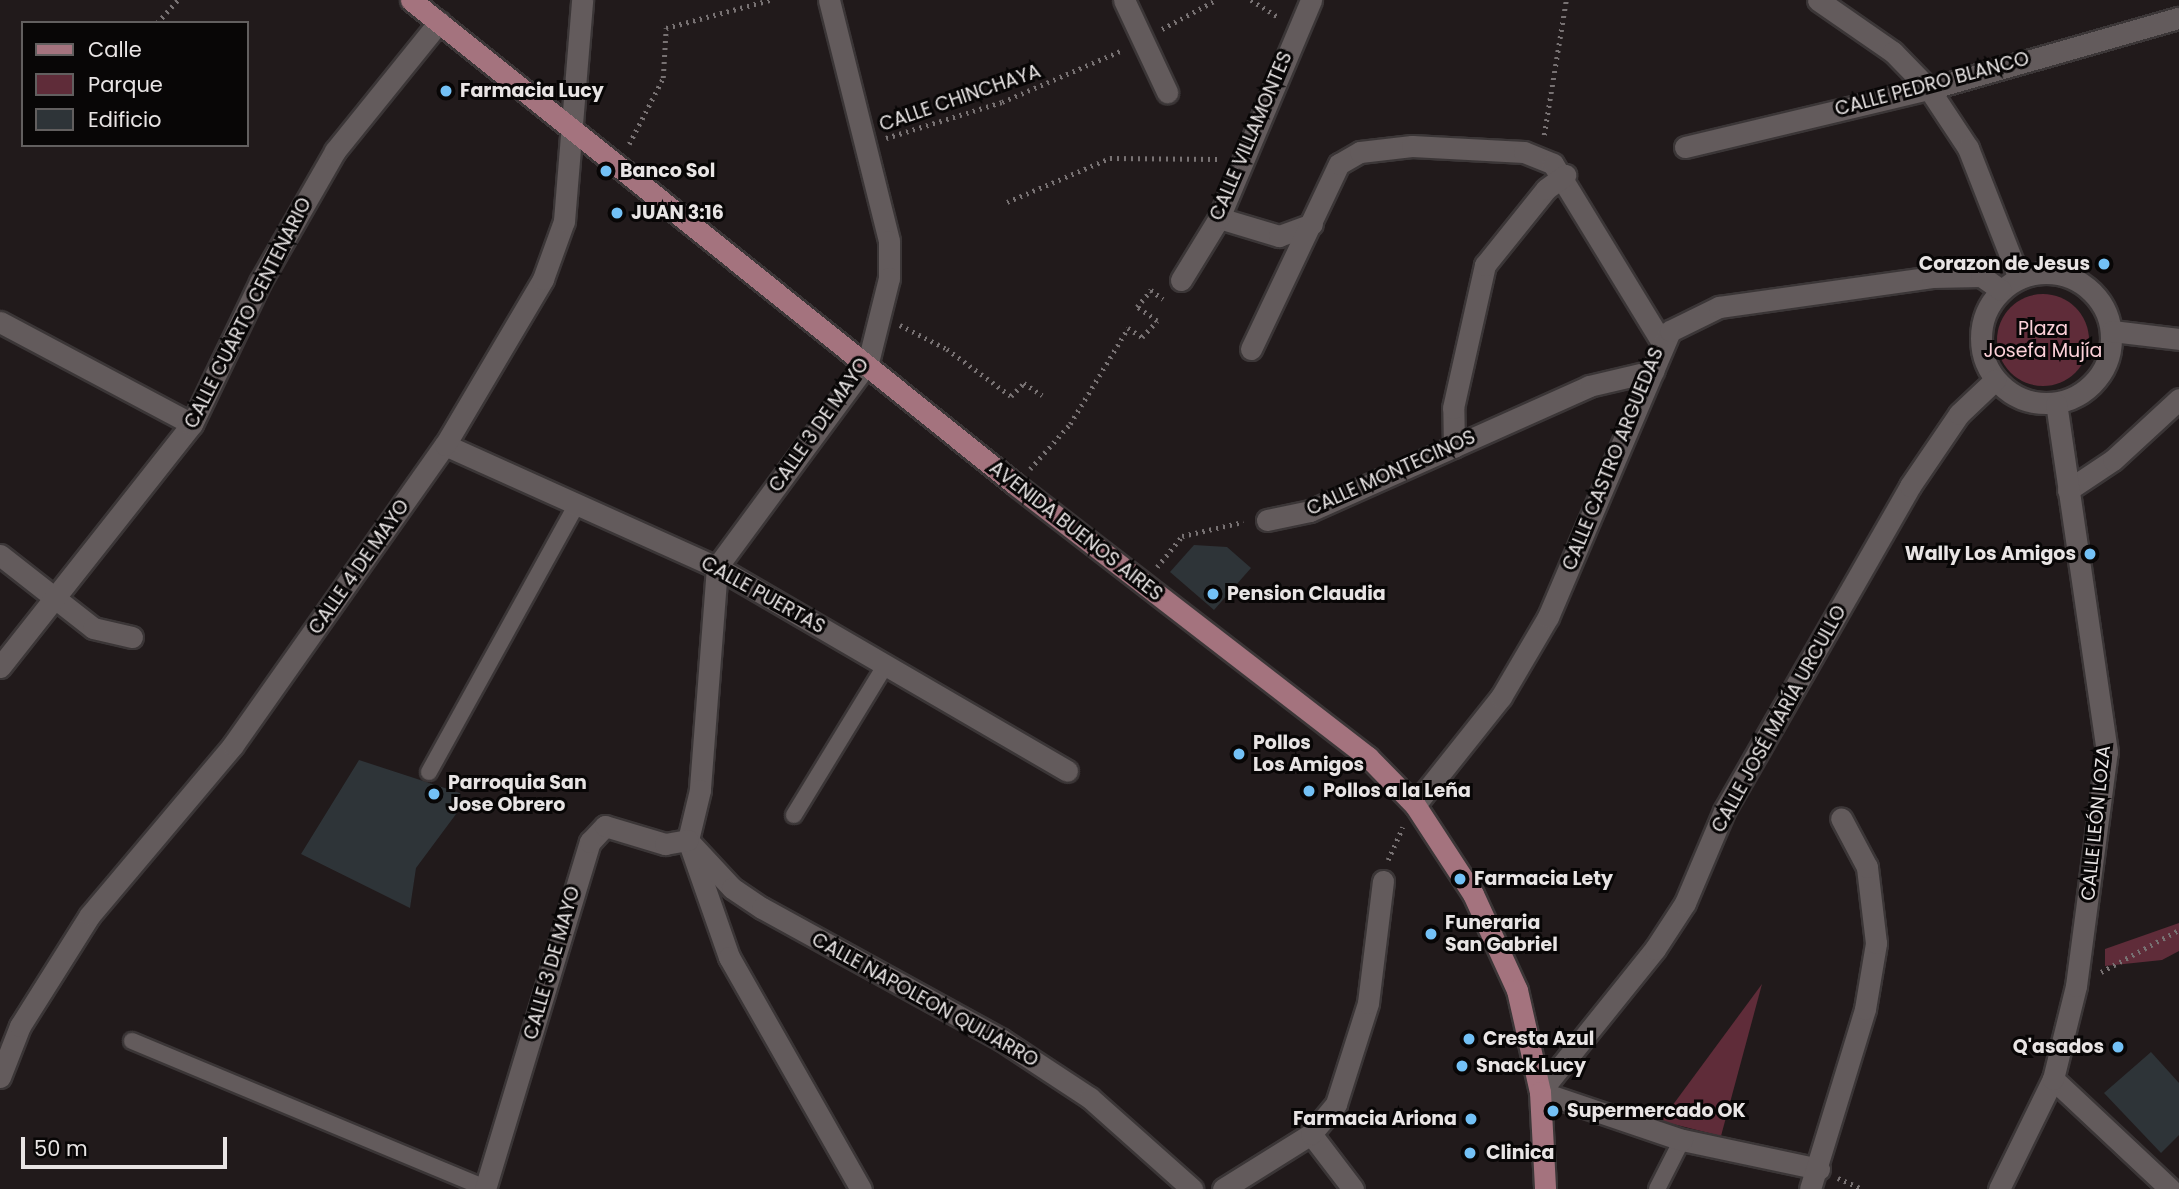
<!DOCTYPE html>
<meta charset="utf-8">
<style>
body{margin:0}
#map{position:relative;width:2179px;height:1189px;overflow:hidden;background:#211a1b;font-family:Poppins,sans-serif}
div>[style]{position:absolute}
.green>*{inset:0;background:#5f2c39}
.round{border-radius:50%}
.building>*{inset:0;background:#2e3438}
.path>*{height:4.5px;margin-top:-2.25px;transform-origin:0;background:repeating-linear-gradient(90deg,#787273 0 2px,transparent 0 7px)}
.roads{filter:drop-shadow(2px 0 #3b3637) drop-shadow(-2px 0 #3b3637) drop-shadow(0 2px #3b3637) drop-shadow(0 -2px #3b3637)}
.service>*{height:16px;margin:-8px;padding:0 8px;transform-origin:8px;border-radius:8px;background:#635b5c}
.minor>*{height:21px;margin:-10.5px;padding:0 10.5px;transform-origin:10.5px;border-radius:10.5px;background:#635b5c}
.minor>.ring{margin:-10.5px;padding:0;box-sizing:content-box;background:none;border:21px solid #635b5c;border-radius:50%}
.tertiary>*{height:21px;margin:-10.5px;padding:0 10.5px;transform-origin:10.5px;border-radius:10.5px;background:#635b5c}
.primary>*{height:21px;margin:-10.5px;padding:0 10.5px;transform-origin:10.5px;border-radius:10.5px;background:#a4737e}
.dots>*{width:19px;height:19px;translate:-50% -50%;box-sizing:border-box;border:4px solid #080606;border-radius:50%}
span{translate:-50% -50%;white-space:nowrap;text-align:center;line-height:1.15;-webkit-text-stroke:6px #080606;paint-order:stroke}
.street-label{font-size:19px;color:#e8e4e4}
.poi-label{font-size:19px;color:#e8e4e4;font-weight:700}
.left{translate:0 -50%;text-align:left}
.right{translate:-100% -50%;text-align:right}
.park-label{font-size:19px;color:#fcd1d9}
.legend{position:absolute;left:21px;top:21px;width:228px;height:126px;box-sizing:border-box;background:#080606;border:2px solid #625f5f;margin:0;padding:9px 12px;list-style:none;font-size:21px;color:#e8e4e4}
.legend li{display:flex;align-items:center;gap:14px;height:35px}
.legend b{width:35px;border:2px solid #625f5f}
.scale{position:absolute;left:21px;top:1137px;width:206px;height:32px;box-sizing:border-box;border:4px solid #e8e4e4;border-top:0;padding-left:9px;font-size:21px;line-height:24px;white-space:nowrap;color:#e8e4e4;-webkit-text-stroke:5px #080606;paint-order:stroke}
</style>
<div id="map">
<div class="green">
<i class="round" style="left:1997px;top:294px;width:92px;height:92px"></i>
<i style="clip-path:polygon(2179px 923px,2179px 951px,2162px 960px,2105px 966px,2105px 949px)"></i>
<i style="clip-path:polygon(1762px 984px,1721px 1136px,1661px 1121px)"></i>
</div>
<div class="building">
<i style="clip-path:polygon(1194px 545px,1227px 547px,1251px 568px,1214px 610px,1170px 572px)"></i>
<i style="clip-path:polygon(359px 760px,460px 793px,462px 806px,416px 868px,410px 908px,301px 854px)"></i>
<i style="clip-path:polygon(2151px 1052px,2179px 1083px,2179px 1135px,2161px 1153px,2104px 1093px)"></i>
</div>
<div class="path">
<i style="left:1251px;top:0;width:34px;rotate:32deg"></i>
<i style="left:157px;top:23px;width:31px;rotate:-48deg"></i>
<i style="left:1162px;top:29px;width:61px;rotate:-28.2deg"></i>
<i style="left:1544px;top:135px;width:137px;rotate:-80.7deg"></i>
<i style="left:886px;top:138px;width:121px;rotate:-17.2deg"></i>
<i style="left:1002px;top:102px;width:132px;rotate:-23.3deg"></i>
<i style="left:629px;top:144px;width:74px;rotate:-62.7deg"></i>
<i style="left:663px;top:78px;width:50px;rotate:-86.6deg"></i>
<i style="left:666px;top:28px;width:108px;rotate:-15.1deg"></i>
<i style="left:1007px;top:202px;width:112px;rotate:-23.1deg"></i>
<i style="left:1110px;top:158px;width:108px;rotate:0.5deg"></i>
<i style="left:900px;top:325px;width:53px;rotate:27.1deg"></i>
<i style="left:947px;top:349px;width:79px;rotate:36.3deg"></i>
<i style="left:1011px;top:396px;width:18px;rotate:-45deg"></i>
<i style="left:1024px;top:383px;width:22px;rotate:34deg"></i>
<i style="left:1030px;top:469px;width:60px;rotate:-48.4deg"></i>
<i style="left:1070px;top:424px;width:112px;rotate:-58.9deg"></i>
<i style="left:1128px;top:328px;width:17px;rotate:33deg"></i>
<i style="left:1142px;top:337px;width:22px;rotate:-47deg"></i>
<i style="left:1157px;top:321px;width:24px;rotate:-145deg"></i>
<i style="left:1137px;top:307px;width:22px;rotate:-51deg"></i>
<i style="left:1151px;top:290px;width:15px;rotate:37deg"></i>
<i style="left:1157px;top:567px;width:40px;rotate:-51deg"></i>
<i style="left:1182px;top:536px;width:63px;rotate:-12.9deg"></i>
<i style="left:1388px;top:860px;width:36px;rotate:-66deg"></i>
<i style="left:2101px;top:972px;width:89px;rotate:-28.3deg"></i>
<i style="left:1838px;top:1178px;width:27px;rotate:24deg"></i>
</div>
<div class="roads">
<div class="service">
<i style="left:429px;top:772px;width:306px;rotate:-61.1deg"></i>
<i style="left:794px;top:815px;width:177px;rotate:-58.6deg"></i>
<i style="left:132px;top:1041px;width:383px;rotate:22.6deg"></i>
<i style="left:1657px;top:1189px;width:55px;rotate:-63deg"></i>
</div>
<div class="minor">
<i style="left:829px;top:0;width:248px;rotate:76deg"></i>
<i style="left:889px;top:241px;width:37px;rotate:90deg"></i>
<i style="left:889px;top:278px;width:87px;rotate:104deg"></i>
<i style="left:868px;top:362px;width:255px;rotate:126.4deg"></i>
<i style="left:717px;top:567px;width:224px;rotate:94.4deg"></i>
<i style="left:700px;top:790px;width:51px;rotate:103.5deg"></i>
<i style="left:688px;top:840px;width:124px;rotate:70.7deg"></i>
<i style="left:729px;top:957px;width:267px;rotate:60.4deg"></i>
<i style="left:1124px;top:0;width:102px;rotate:64.9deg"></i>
<i style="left:1818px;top:0;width:91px;rotate:34.7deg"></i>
<i style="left:1893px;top:52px;width:52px;rotate:45.8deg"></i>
<i style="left:1929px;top:89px;width:71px;rotate:56.5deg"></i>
<i style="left:1968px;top:148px;width:140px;rotate:68.6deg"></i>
<i style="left:1685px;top:147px;width:251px;rotate:-13.4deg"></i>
<i style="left:1929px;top:89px;width:260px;rotate:-15.9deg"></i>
<i style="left:1219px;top:218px;width:63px;rotate:16.7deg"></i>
<i style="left:1279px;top:236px;width:35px;rotate:-20deg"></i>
<i class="ring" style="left:1981px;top:273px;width:109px;height:109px"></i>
<i style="left:1181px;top:280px;width:73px;rotate:-58.5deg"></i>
<i style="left:1219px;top:218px;width:237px;rotate:-67.1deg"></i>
<i style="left:0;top:322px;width:217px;rotate:28deg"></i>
<i style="left:2112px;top:331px;width:67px;rotate:6.8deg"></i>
<i style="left:1251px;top:349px;width:205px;rotate:-64.6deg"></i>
<i style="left:1339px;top:164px;width:24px;rotate:-30deg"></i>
<i style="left:1360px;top:152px;width:52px;rotate:-6.6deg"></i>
<i style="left:1412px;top:146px;width:112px;rotate:3.1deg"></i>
<i style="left:1524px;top:152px;width:31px;rotate:22deg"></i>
<i style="left:1553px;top:164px;width:207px;rotate:58.6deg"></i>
<i style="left:445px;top:445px;width:298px;rotate:24.2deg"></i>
<i style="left:717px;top:567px;width:405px;rotate:30.2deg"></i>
<i style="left:1454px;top:447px;width:39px;rotate:-91deg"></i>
<i style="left:1453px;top:408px;width:147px;rotate:-77.4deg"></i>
<i style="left:1485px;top:265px;width:97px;rotate:-51.2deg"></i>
<i style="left:1546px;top:189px;width:24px;rotate:-36deg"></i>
<i style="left:2068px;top:490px;width:54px;rotate:-33.7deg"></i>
<i style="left:2113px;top:460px;width:90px;rotate:-42.7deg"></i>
<i style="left:1267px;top:520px;width:44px;rotate:-11.8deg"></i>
<i style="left:1310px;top:511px;width:306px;rotate:-24.1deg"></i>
<i style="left:1589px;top:386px;width:66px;rotate:-13.2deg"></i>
<i style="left:0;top:555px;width:118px;rotate:38.1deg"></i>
<i style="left:93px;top:628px;width:40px;rotate:13deg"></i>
<i style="left:1415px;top:805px;width:138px;rotate:-51.5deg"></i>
<i style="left:1501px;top:697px;width:93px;rotate:-59.6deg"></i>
<i style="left:1548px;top:617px;width:311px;rotate:-66.9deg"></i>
<i style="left:1670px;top:331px;width:55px;rotate:-26.1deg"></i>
<i style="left:1719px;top:307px;width:215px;rotate:-8deg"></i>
<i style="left:1932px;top:277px;width:49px;rotate:-1.2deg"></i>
<i style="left:1981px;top:276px;width:24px;rotate:35deg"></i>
<i style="left:691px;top:844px;width:60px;rotate:47deg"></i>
<i style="left:732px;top:888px;width:36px;rotate:34deg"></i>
<i style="left:762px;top:908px;width:274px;rotate:28.8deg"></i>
<i style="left:1002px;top:1040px;width:105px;rotate:33.4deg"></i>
<i style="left:1090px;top:1098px;width:137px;rotate:41.7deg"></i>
<i style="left:0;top:1077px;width:55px;rotate:-68.6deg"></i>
<i style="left:20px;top:1026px;width:131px;rotate:-57.8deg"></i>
<i style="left:90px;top:915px;width:222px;rotate:-49.9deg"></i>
<i style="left:233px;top:745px;width:367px;rotate:-54.8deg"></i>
<i style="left:445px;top:445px;width:193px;rotate:-59.4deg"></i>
<i style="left:543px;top:279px;width:62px;rotate:-70.1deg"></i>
<i style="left:564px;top:221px;width:222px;rotate:-85.3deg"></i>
<i style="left:2053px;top:1079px;width:161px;rotate:43.2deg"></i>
<i style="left:1311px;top:1134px;width:69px;rotate:52.6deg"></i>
<i style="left:1819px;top:1169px;width:140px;rotate:-168deg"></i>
<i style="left:1682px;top:1140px;width:150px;rotate:-161.3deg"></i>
<i style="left:1540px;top:1092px;width:184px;rotate:-51.2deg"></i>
<i style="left:1655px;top:949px;width:55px;rotate:-56.9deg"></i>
<i style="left:1685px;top:903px;width:100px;rotate:-67deg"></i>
<i style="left:1724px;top:811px;width:374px;rotate:-60.2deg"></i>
<i style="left:1910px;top:486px;width:87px;rotate:-55.8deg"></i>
<i style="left:1959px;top:414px;width:50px;rotate:-43.4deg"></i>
<i style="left:485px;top:1189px;width:363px;rotate:-73.2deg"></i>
<i style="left:590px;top:842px;width:22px;rotate:-47deg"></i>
<i style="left:605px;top:826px;width:63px;rotate:16.7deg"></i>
<i style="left:665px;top:844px;width:23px;rotate:-10deg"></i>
<i style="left:1223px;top:1189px;width:104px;rotate:-32deg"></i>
<i style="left:1311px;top:1134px;width:39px;rotate:-50deg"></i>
<i style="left:1336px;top:1104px;width:106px;rotate:-72.4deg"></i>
<i style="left:1368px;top:1003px;width:123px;rotate:-83deg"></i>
<i style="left:1810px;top:1189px;width:188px;rotate:-73deg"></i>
<i style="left:1865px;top:1009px;width:67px;rotate:-80.5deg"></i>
<i style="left:1876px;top:943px;width:77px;rotate:-96.8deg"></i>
<i style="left:1867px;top:867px;width:55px;rotate:-118deg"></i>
<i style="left:1999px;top:1189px;width:123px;rotate:-63.9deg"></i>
<i style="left:2053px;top:1079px;width:96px;rotate:-76.1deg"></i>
<i style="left:2076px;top:986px;width:236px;rotate:-82.5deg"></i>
<i style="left:2107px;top:752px;width:352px;rotate:-98.3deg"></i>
</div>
<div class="tertiary">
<i style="left:0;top:667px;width:310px;rotate:-51.7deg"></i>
<i style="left:192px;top:424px;width:157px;rotate:-64.4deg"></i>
<i style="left:260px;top:282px;width:151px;rotate:-60.2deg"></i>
<i style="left:335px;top:151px;width:166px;rotate:-51.1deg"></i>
</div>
<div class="primary">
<i style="left:411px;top:0;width:775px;rotate:38.72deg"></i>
<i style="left:1016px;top:485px;width:445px;rotate:37.7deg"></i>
<i style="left:1368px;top:757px;width:67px;rotate:45.6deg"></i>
<i style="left:1415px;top:805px;width:106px;rotate:56.9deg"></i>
<i style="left:1473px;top:894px;width:106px;rotate:65.4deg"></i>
<i style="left:1517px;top:990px;width:105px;rotate:77.3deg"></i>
<i style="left:1540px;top:1092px;width:97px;rotate:87deg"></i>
</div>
</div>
<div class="dots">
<i style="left:446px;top:91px;background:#73c1f6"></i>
<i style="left:606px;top:171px;background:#73c1f6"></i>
<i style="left:617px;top:213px;background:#73c1f6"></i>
<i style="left:2104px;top:264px;background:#73c1f6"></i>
<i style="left:2090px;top:554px;background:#73c1f6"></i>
<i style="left:1213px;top:594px;background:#73c1f6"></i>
<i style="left:1239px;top:754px;background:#73c1f6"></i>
<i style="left:1309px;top:791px;background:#73c1f6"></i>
<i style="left:434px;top:794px;background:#73c1f6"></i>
<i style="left:1460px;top:879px;background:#73c1f6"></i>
<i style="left:1431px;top:934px;background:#73c1f6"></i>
<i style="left:1469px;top:1039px;background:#73c1f6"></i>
<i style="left:2118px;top:1047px;background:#73c1f6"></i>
<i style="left:1462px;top:1066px;background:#73c1f6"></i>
<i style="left:1553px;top:1111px;background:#73c1f6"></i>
<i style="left:1471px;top:1119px;background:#73c1f6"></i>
<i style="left:1470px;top:1153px;background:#73c1f6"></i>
</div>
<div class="street-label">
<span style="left:1932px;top:84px;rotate:-15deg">CALLE PEDRO BLANCO</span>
<span style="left:960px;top:98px;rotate:-19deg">CALLE CHINCHAYA</span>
<span style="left:1251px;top:136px;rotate:-67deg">CALLE VILLAMONTES</span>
<span style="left:248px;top:313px;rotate:-63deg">CALLE CUARTO CENTENARIO</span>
<span style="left:819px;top:425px;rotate:-55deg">CALLE 3 DE MAYO</span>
<span style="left:1613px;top:459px;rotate:-68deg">CALLE CASTRO ARGUEDAS</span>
<span style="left:1391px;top:473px;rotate:-24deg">CALLE MONTECINOS</span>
<span style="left:1076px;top:531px;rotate:38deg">AVENIDA BUENOS AIRES</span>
<span style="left:359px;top:567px;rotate:-55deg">CALLE 4 DE MAYO</span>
<span style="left:763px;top:595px;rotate:29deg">CALLE PUERTAS</span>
<span style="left:1779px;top:719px;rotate:-61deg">CALLE JOSÉ MARÍA URCULLO</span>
<span style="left:2096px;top:823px;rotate:-84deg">CALLE LEÓN LOZA</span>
<span style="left:552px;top:963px;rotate:-74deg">CALLE 3 DE MAYO</span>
<span style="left:925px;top:1000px;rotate:29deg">CALLE NAPOLEON QUIJARRO</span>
</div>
<div class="poi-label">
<span class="left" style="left:460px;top:91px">Farmacia Lucy</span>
<span class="left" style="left:620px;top:171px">Banco Sol</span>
<span class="left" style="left:631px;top:213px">JUAN 3:16</span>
<span class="right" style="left:2090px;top:264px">Corazon de Jesus</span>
<span class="right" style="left:2076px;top:554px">Wally Los Amigos</span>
<span class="left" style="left:1227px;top:594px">Pension Claudia</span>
<span class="left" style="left:1253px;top:754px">Pollos<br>Los Amigos</span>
<span class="left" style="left:448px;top:794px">Parroquia San<br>Jose Obrero</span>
<span class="left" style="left:1323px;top:791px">Pollos a la Leña</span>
<span class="left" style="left:1474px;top:879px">Farmacia Lety</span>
<span class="left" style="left:1445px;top:934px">Funeraria<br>San Gabriel</span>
<span class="left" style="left:1483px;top:1039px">Cresta Azul</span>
<span class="right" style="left:2104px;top:1047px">Q'asados</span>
<span class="left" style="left:1476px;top:1066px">Snack Lucy</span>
<span class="left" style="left:1567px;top:1111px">Supermercado OK</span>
<span class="right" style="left:1457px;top:1119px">Farmacia Ariona</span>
<span class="left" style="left:1486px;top:1153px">Clinica</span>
</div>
<div class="park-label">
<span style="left:2043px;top:340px">Plaza<br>Josefa Mujía</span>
</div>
<ul class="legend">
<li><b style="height:9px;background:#a4737e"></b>Calle</li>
<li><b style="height:19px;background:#5f2c39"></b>Parque</li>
<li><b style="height:19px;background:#2e3438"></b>Edificio</li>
</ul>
<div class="scale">50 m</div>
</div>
